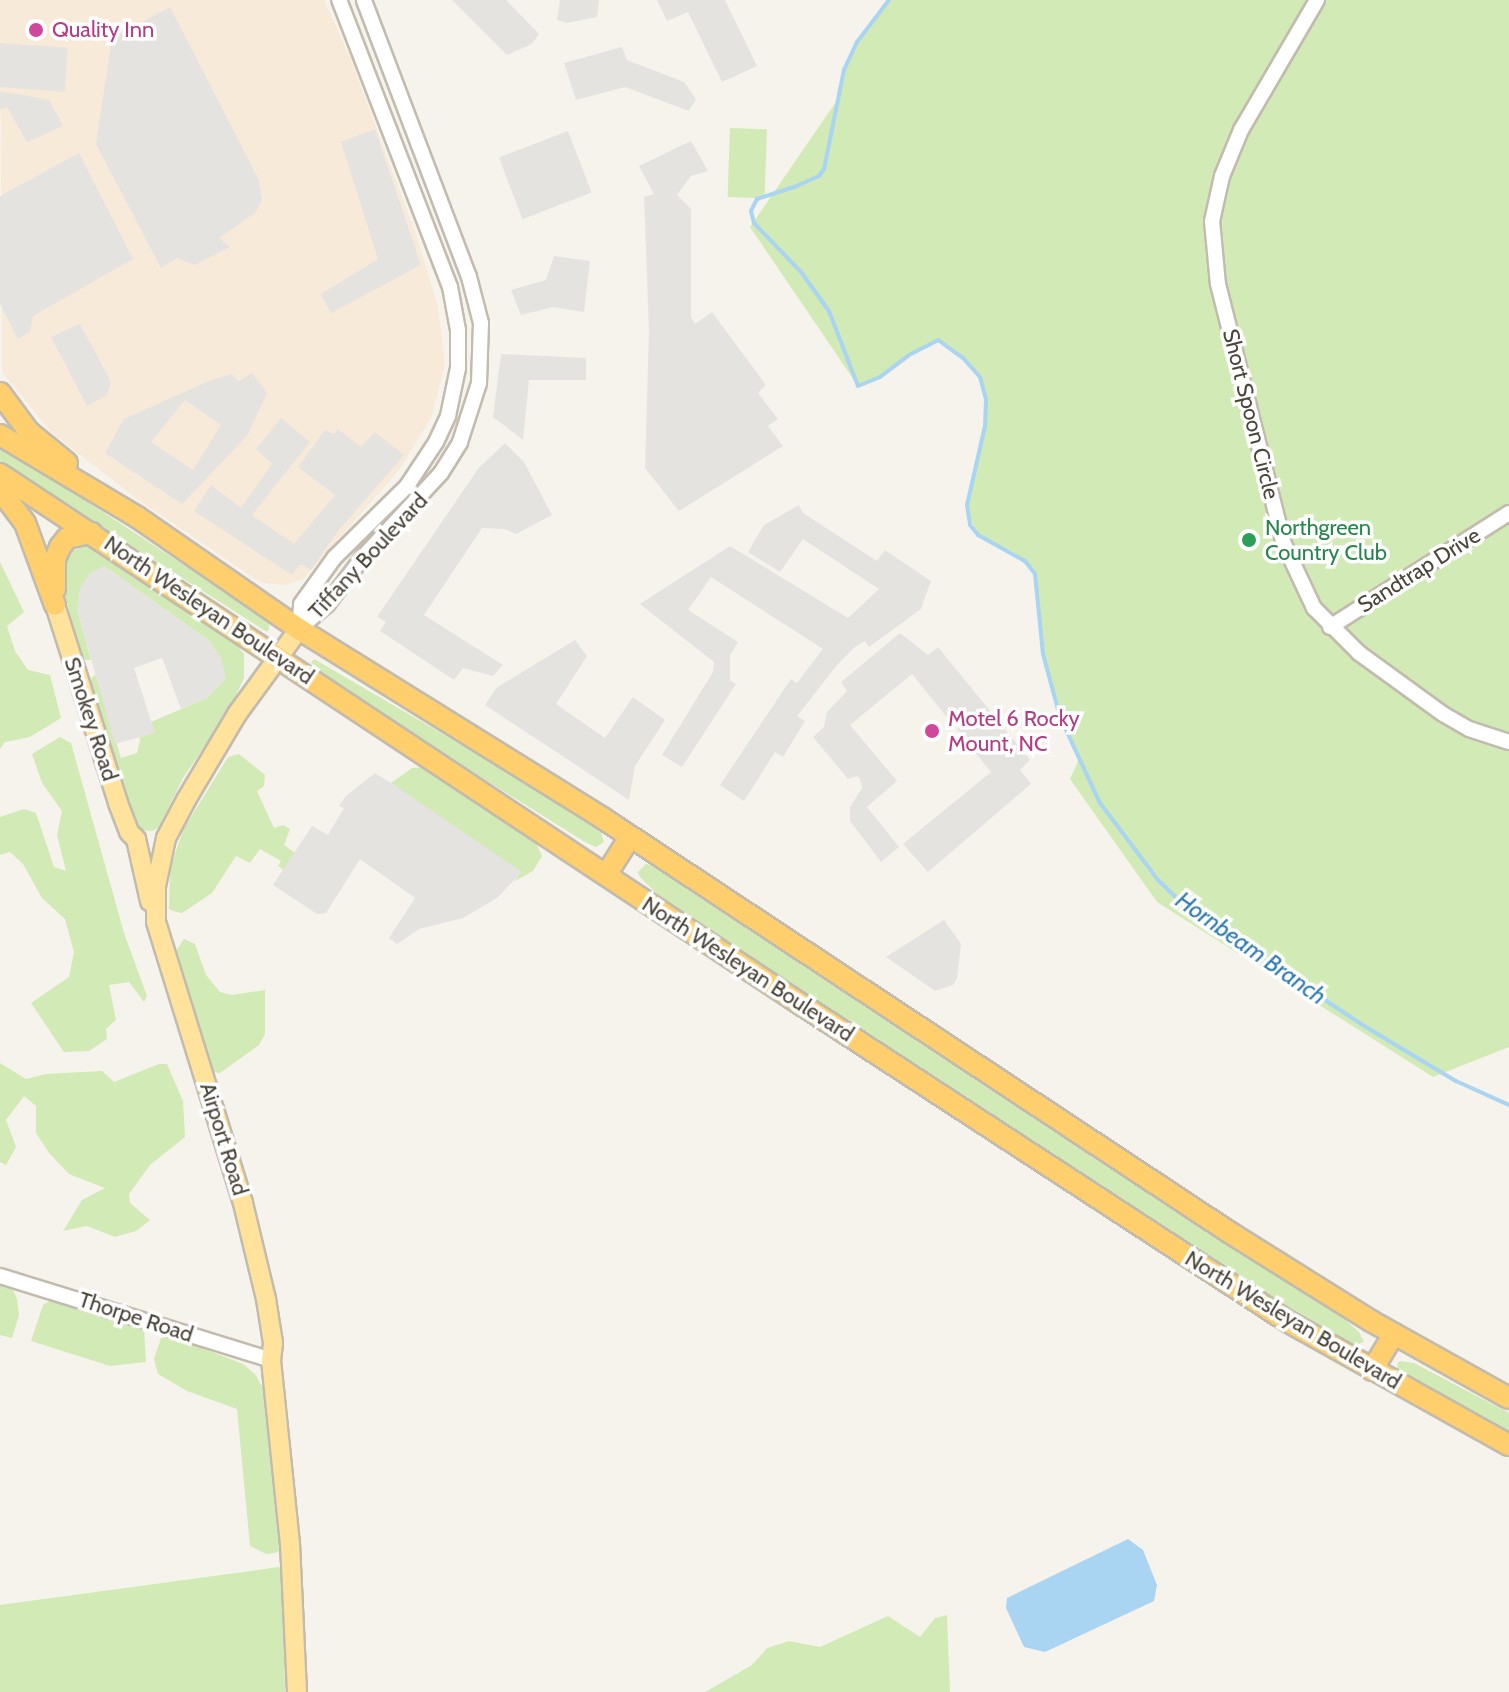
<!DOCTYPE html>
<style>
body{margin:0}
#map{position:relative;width:1509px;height:1692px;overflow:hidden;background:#f6f3ec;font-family:Cabin,sans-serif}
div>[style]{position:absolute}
.commercial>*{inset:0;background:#f7ead8}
.green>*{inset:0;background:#d2eab5;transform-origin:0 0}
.parking>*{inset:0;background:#e5e3e0;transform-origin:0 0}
.water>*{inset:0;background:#a9d4f2}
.stream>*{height:4px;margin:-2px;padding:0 2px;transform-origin:2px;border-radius:2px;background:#a9d4f2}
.roads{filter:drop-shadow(2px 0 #c2bbae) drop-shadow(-2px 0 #c2bbae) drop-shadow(0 2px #c2bbae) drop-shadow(0 -2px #c2bbae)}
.minor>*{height:14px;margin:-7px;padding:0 7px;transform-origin:7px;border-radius:7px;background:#fff}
.major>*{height:18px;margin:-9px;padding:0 9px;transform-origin:9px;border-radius:9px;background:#ffe39c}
.highway>*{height:20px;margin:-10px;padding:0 10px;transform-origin:10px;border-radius:10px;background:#ffcf6e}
.dots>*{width:22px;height:22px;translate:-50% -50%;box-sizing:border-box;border:4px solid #fff;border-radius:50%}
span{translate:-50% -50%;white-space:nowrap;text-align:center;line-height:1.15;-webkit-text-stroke:7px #fff;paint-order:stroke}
.hotel-label{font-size:22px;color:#b23c85}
.left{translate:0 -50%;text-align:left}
.street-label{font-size:22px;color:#4b4439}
.leisure-label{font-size:22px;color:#27864d}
.water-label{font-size:24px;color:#2e7ab2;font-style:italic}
</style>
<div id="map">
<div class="commercial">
<i style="clip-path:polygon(0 0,324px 0,351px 60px,418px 240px,438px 307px,445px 364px,432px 416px,400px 469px,303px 579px,285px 585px,261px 583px,137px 499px,52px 433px,2px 372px)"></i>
</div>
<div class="green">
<i style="clip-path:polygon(889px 0,1509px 0,1509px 1047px,1433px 1077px,1157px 902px,1070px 779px,1079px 759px,1046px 671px,1035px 574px,1030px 565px,1015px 553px,978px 535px,967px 512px,985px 426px,986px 399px,980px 377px,963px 358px,938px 340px,909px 355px,880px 377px,858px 386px,750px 227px,838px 99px,851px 53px)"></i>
<i style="left:730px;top:128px;width:37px;height:69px;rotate:2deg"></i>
<i style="clip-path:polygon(0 445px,253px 610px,269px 624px,269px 629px,267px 632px,0 462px)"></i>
<i style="clip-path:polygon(91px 543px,227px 633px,244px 654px,244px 678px,231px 707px,183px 778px,159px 827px,153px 831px,138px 830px,134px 825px,90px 685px,92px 677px,96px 675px,121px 758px,137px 753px,140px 740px,137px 728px,207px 698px,221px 658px,208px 640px,104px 566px,77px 609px,91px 660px,85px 660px,77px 645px,63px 585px,64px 562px,70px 552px)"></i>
<i style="clip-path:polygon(0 562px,24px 612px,7px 626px,15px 651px,28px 670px,50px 675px,61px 718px,30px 737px,5px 742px,0 749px)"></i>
<i style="clip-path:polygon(314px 659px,589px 819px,600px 830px,604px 842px,596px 847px,585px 842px,354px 698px,324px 677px,311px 663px)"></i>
<i style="clip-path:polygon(60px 737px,71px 743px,124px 933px,147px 996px,144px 1002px,129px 982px,109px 985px,116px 1020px,106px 1029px,107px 1039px,89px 1051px,64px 1052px,31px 1003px,69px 977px,74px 952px,65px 919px,42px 898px,23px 864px,10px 852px,0 855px,0 817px,24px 809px,36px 813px,54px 867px,66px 871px,57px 835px,62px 811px,42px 783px,32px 754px)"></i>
<i style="clip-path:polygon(239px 754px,265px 775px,264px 786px,257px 791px,274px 828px,283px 825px,290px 829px,284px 845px,295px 853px,284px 870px,278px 866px,281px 861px,260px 849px,250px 863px,236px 856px,212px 893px,182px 913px,176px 912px,169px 909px,170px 869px,183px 830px,228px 757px)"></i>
<i style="clip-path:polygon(427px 767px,534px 838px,542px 856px,533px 871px,515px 881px,519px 874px,391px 783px,412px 768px)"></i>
<i style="clip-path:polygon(646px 864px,657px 866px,1332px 1308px,1359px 1332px,1364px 1342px,1351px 1347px,1318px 1330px,668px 905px,640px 877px,638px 872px)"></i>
<i style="clip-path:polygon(184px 939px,195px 944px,206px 975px,220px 992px,232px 995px,265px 990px,265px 1034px,259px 1045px,220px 1073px,214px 1072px,210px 1062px,176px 951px)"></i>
<i style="clip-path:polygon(0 1063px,26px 1079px,46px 1074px,102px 1071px,114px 1082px,159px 1064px,167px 1064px,183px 1101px,185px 1137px,150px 1165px,129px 1194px,130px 1203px,150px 1220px,136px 1231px,115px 1237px,87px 1226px,63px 1231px,82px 1200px,105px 1188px,69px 1174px,49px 1153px,36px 1133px,36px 1106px,24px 1096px,6px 1120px,16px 1147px,6px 1165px,0 1162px)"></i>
<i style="clip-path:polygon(0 1286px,13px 1290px,17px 1299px,19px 1315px,12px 1338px,0 1335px)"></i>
<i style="clip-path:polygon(51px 1300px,144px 1328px,146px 1362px,110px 1366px,31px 1341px,43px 1305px)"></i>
<i style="clip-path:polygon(168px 1335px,243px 1364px,255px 1374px,265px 1392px,282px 1549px,275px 1553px,266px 1554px,250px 1546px,237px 1409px,187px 1391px,158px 1374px,154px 1359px,161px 1338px)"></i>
<i style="clip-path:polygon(1400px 1361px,1414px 1363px,1509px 1413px,1509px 1436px,1399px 1372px,1397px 1364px)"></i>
<i style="clip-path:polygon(279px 1567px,283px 1574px,285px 1692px,0 1692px,0 1605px)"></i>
<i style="clip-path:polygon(947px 1615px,950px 1692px,705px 1692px,752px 1665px,767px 1648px,789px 1641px,820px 1647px,888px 1616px,920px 1637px,935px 1618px)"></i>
</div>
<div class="parking">
<i style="clip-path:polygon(452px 0,506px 0,539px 34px,532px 44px,507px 55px)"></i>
<i style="clip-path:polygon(560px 0,599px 0,597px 17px,567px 23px,557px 20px)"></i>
<i style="clip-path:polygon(657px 0,725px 0,757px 66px,722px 82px,688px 12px,667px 21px)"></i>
<i style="clip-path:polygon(170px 7px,259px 180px,262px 200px,255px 213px,219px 238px,230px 247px,195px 265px,177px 258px,161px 268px,96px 144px,112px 38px)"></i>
<i style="left:0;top:43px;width:68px;height:44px;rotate:4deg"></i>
<i style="clip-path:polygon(622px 47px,627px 60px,684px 82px,696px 99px,689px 111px,625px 87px,576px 100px,564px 63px)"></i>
<i style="clip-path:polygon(0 91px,49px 100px,63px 126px,27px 142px,7px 107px,0 110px)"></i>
<i style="clip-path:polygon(375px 129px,421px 265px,331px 313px,321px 294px,378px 259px,341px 142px)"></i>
<i style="left:568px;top:131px;width:66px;height:74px;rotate:69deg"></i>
<i style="clip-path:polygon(691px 141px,708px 171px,691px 176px,677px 195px,691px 209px,691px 317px,695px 324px,712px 312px,766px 385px,758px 393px,778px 419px,768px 426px,783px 446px,679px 511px,645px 468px,649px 331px,644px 197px,654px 194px,639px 166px)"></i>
<i style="clip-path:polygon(79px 153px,133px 259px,33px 316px,30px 332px,18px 339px,0 304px,0 196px)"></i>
<i style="clip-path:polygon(554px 256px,590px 261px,584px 312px,553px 307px,521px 315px,511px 290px,546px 280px)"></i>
<i style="clip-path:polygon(80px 324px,111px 382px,107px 395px,87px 406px,51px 337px)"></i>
<i style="clip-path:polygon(501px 354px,586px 358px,586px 380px,529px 380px,523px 440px,493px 417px)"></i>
<i style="clip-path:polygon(evenodd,252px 373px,267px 393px,247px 436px,182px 504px,105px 453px,124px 419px,211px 380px,231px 374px,239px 381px,252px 373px,185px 400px,221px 425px,193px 470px,151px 442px,185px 400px)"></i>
<i style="clip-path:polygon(281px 418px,310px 442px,252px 515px,294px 544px,335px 495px,298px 467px,325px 430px,334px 434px,338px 429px,361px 447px,375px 432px,404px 455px,338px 531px,311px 570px,301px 564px,292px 575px,194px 511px,211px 485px,241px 508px,272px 464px,256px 449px)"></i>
<i style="clip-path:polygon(505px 443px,524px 462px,552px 515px,516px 534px,504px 529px,482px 528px,424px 615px,503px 665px,493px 676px,463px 668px,454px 680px,380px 631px,386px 622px,377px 617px,478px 469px)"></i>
<i style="clip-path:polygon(799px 505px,803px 513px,877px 561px,885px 550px,931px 581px,921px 609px,869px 647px,865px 641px,856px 646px,837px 665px,797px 716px,805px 721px,783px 757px,775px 752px,744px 801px,720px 785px,791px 679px,797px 683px,823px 649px,711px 577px,688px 610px,738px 642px,730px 655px,730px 680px,736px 684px,682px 767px,662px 755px,713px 672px,714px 662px,640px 604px,730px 546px,848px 618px,879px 589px,803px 539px,780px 572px,748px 552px,764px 525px)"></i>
<i style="clip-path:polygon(104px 566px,208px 640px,221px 658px,226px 679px,207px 698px,181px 709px,162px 658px,134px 668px,155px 733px,115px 744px,77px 609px,80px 588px,90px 573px)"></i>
<i style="clip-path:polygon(900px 633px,928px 655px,938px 647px,1030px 760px,1020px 770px,1031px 784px,928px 872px,903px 844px,991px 772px,912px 674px,850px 725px,897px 781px,867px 807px,899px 847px,881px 862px,850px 821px,850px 807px,862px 788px,860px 779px,857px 776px,848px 779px,813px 737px,824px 727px,827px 712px,847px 691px,841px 682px)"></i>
<i style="clip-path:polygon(575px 640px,587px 656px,556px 704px,605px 738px,633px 697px,665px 720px,635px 766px,629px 800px,485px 705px,496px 688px)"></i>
<i style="clip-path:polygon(375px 773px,391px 783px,522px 872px,497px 898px,463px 918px,419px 929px,397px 944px,389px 938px,415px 898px,360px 859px,326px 913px,317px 914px,273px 885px,312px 826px,328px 835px,344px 808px,339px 806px,346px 796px)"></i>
<i style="clip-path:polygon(944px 920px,961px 944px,957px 978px,953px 985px,935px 991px,886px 957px)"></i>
</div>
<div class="water">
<i style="clip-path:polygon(1128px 1539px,1143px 1550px,1157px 1585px,1154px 1601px,1045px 1652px,1024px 1647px,1006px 1608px,1007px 1598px)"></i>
</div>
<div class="stream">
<i style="left:889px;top:0;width:53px;rotate:127.3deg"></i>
<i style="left:857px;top:42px;width:31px;rotate:115deg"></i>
<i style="left:844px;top:70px;width:101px;rotate:101.4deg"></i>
<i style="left:824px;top:169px;width:9px;rotate:126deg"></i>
<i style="left:819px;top:176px;width:24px;rotate:156deg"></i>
<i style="left:797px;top:186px;width:42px;rotate:162deg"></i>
<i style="left:757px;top:199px;width:13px;rotate:117deg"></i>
<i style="left:751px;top:211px;width:12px;rotate:76deg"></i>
<i style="left:754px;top:223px;width:68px;rotate:46.2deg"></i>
<i style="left:801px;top:272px;width:48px;rotate:54.3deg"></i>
<i style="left:829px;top:311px;width:80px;rotate:68.9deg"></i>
<i style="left:858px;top:386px;width:24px;rotate:-22deg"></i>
<i style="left:880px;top:377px;width:36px;rotate:-37deg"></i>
<i style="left:909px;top:355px;width:33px;rotate:-27deg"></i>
<i style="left:938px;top:340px;width:31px;rotate:36deg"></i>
<i style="left:963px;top:358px;width:25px;rotate:48deg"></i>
<i style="left:980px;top:377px;width:23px;rotate:75deg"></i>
<i style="left:986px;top:399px;width:27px;rotate:92deg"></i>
<i style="left:985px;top:426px;width:81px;rotate:102.8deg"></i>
<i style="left:967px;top:505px;width:20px;rotate:81deg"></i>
<i style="left:970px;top:525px;width:13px;rotate:51deg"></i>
<i style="left:978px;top:535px;width:54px;rotate:29deg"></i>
<i style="left:1025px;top:561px;width:16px;rotate:52deg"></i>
<i style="left:1035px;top:574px;width:80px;rotate:84.3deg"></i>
<i style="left:1043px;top:654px;width:65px;rotate:74.9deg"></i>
<i style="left:1060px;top:717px;width:95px;rotate:65.1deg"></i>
<i style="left:1100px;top:803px;width:96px;rotate:53deg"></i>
<i style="left:1158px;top:880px;width:42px;rotate:44deg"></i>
<i style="left:1188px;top:909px;width:208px;rotate:33.6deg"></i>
<i style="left:1361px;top:1024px;width:111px;rotate:31deg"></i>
<i style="left:1456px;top:1081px;width:58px;rotate:24.4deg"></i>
</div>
<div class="roads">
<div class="minor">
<i style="left:1317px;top:0;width:151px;rotate:120.3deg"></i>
<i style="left:1241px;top:130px;width:50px;rotate:112.4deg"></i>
<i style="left:1222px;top:176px;width:46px;rotate:102.5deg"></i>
<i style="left:1212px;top:221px;width:63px;rotate:84.6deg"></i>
<i style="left:1218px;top:284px;width:268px;rotate:75.8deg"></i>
<i style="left:1284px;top:544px;width:71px;rotate:64.9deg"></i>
<i style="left:1314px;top:608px;width:64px;rotate:45deg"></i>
<i style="left:1359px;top:653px;width:104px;rotate:36deg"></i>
<i style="left:1443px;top:714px;width:30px;rotate:30deg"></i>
<i style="left:1469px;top:729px;width:42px;rotate:18deg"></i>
<i style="left:1330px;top:627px;width:212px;rotate:-32.5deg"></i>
<i style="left:299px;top:629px;width:37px;rotate:-41deg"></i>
<i style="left:327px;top:605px;width:60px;rotate:-53.1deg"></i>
<i style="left:363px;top:557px;width:115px;rotate:-47.1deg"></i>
<i style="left:441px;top:473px;width:36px;rotate:-58deg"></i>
<i style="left:460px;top:442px;width:62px;rotate:-72.1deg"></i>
<i style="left:479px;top:383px;width:60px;rotate:-88.1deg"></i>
<i style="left:481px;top:323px;width:48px;rotate:-104.6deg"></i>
<i style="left:469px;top:277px;width:296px;rotate:-110.8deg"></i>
<i style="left:299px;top:629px;width:25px;rotate:-85deg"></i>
<i style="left:301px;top:604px;width:57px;rotate:-54.3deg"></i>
<i style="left:334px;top:558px;width:103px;rotate:-44.6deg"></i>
<i style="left:407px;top:486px;width:53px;rotate:-56.6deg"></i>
<i style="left:436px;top:442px;width:29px;rotate:-65deg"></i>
<i style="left:448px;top:416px;width:49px;rotate:-78.2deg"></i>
<i style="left:458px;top:368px;width:38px;rotate:-90deg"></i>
<i style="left:458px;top:330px;width:44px;rotate:-100.5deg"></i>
<i style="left:450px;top:287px;width:308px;rotate:-111.1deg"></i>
<i style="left:0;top:1276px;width:284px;rotate:17.2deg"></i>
</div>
<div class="major">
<i style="left:55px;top:605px;width:208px;rotate:72.3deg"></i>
<i style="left:118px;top:803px;width:31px;rotate:69deg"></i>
<i style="left:129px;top:832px;width:10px;rotate:45deg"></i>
<i style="left:136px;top:839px;width:64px;rotate:77.3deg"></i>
<i style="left:297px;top:1692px;width:148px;rotate:-92.7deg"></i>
<i style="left:290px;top:1544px;width:185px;rotate:-95.9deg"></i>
<i style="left:271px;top:1360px;width:17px;rotate:-83deg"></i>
<i style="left:273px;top:1343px;width:45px;rotate:-99deg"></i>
<i style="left:266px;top:1299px;width:99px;rotate:-103.5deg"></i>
<i style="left:243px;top:1203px;width:294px;rotate:-107.2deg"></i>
<i style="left:156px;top:922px;width:36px;rotate:-90deg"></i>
<i style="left:156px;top:886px;width:49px;rotate:-78.2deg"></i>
<i style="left:166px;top:838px;width:43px;rotate:-62.2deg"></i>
<i style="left:186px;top:800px;width:100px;rotate:-59.3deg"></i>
<i style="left:237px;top:714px;width:105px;rotate:-53.9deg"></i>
</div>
<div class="highway">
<i style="left:0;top:393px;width:49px;rotate:53.4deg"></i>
<i style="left:29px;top:432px;width:49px;rotate:39.2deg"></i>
<i style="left:0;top:435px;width:160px;rotate:30.9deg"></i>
<i style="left:137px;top:517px;width:197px;rotate:34.7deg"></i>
<i style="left:299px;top:629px;width:359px;rotate:31.9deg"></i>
<i style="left:604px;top:819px;width:749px;rotate:33.46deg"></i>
<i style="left:1229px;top:1232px;width:168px;rotate:32.1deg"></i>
<i style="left:1371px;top:1321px;width:158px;rotate:29.2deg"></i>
<i style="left:0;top:474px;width:951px;rotate:33.51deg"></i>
<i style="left:793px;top:999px;width:590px;rotate:33.1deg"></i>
<i style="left:1287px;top:1321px;width:254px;rotate:29.2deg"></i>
<i style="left:0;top:490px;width:41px;rotate:52.9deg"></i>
<i style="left:25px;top:523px;width:87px;rotate:69.9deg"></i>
<i style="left:55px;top:589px;width:30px;rotate:-90deg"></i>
<i style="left:55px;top:559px;width:13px;rotate:-67deg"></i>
<i style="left:60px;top:547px;width:11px;rotate:-52deg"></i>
<i style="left:67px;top:538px;width:25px;rotate:-12deg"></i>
<i style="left:606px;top:875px;width:45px;rotate:-57.7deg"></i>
<i style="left:1372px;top:1370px;width:42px;rotate:-58.6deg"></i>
</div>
</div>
<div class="dots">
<i style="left:36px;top:30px;background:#d1479c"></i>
<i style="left:1249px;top:540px;background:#2e9e5b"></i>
<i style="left:932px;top:731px;background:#d1479c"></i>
</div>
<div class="hotel-label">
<span class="left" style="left:52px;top:30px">Quality Inn</span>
<span class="left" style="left:948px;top:731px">Motel 6 Rocky<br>Mount, NC</span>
</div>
<div class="street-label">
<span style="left:1251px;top:414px;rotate:76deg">Short Spoon Circle</span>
<span style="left:368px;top:556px;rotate:-47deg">Tiffany Boulevard</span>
<span style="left:1419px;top:570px;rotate:-32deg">Sandtrap Drive</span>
<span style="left:209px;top:610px;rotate:34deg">North Wesleyan Boulevard</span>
<span style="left:91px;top:719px;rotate:72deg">Smokey Road</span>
<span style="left:748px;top:969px;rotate:33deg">North Wesleyan Boulevard</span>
<span style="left:224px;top:1139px;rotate:73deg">Airport Road</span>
<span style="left:136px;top:1317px;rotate:18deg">Thorpe Road</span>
<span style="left:1293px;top:1320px;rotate:31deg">North Wesleyan Boulevard</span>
</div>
<div class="leisure-label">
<span class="left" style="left:1265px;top:540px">Northgreen<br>Country Club</span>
</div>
<div class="water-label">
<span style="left:1251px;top:948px;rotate:35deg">Hornbeam Branch</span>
</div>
</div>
